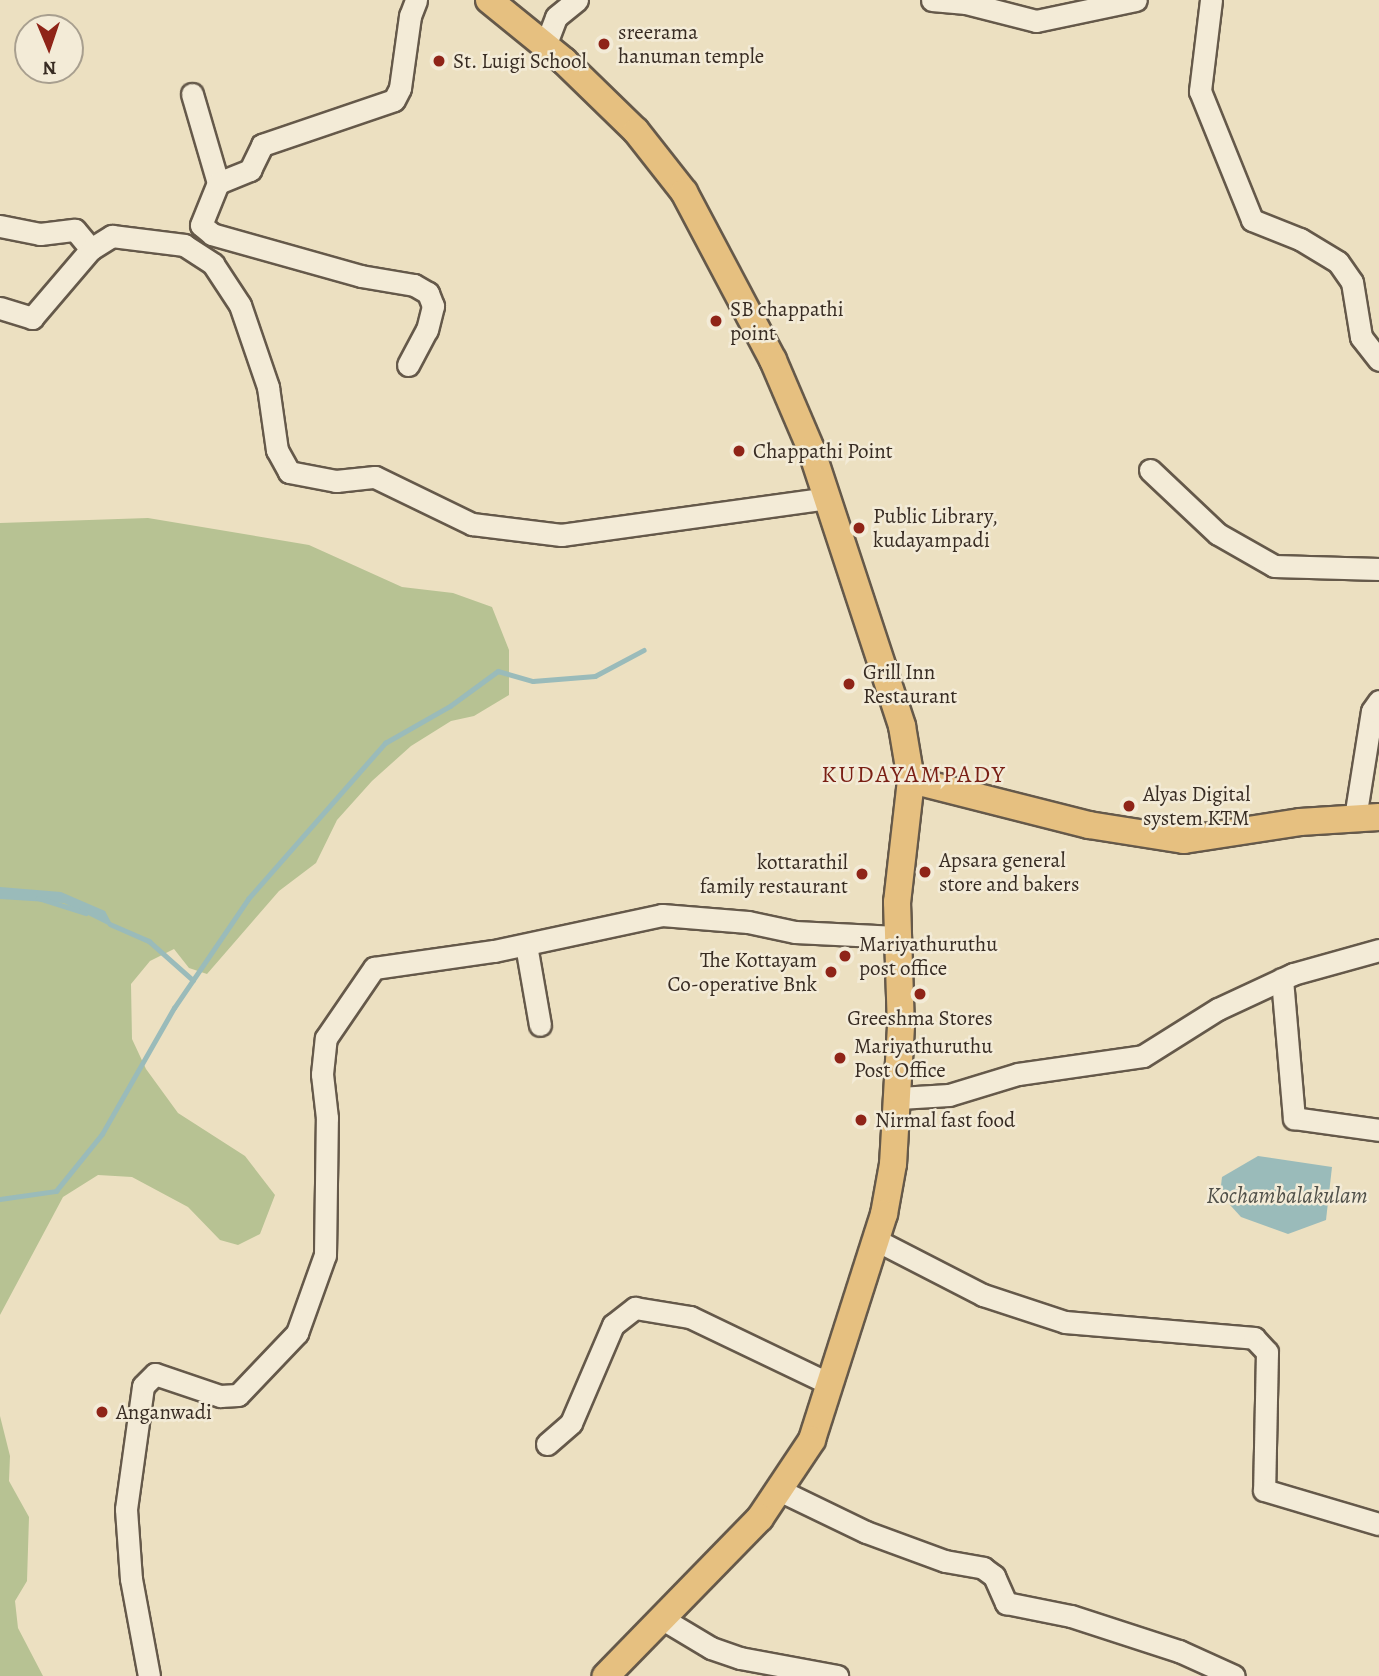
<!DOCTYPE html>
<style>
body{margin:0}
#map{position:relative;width:1379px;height:1676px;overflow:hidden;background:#ece0c1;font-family:Alegreya,serif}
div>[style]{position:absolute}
.green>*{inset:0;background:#b7c293}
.water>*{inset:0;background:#9abbba}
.stream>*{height:4.5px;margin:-2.25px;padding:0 2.25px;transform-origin:2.25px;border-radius:2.25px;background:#9abbba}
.roads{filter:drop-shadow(2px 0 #65594a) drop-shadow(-2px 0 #65594a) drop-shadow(0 2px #65594a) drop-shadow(0 -2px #65594a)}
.minor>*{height:21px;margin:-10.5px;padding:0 10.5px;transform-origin:10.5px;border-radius:10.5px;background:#f3ebd7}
.major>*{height:26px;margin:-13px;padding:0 13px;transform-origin:13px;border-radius:13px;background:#e6c080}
.dots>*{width:19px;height:19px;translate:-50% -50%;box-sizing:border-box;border:4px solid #f3ebd7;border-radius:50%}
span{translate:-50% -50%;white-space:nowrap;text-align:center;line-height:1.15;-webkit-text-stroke:5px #f3ebd7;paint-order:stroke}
.poi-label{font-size:21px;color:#382c23}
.left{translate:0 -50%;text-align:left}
.right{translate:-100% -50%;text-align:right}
.water-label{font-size:23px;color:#505049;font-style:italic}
.quarter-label{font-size:24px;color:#7a1f14;letter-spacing:2px}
.north{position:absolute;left:14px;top:14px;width:70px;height:70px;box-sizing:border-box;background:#f3ebd7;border:2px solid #a89f8f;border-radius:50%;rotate:178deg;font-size:19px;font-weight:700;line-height:28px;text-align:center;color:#382c23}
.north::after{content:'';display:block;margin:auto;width:24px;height:32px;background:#8f2418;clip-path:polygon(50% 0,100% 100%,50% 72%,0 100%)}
</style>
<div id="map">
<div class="green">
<i style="clip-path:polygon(148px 518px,309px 545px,402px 587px,453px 593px,492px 607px,509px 650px,509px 695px,474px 716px,451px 721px,411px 746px,372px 781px,337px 820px,316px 863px,279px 891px,207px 974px,189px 968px,174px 949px,150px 961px,131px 984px,132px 1039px,146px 1069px,178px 1113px,245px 1156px,275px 1195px,260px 1234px,238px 1245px,220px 1240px,188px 1207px,132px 1177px,98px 1175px,63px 1197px,0 1315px,0 523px)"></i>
<i style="clip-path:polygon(0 1416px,10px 1456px,9px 1481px,29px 1517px,27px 1581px,15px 1601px,18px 1628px,43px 1676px,0 1676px)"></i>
</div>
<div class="water">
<i style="clip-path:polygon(0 887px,61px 892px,105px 911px,114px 928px,64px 903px,0 899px)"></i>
<i style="clip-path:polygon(1258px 1156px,1332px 1167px,1326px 1220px,1288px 1234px,1241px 1217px,1220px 1194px,1222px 1177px)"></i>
</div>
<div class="stream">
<i style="left:38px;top:898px;width:50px;rotate:17.4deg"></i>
<i style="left:110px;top:924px;width:43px;rotate:23.6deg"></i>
<i style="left:149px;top:941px;width:59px;rotate:41.6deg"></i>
<i style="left:0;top:1199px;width:57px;rotate:-8.1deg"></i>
<i style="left:56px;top:1191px;width:73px;rotate:-51.1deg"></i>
<i style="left:102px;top:1134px;width:145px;rotate:-60.3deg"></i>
<i style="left:174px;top:1008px;width:132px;rotate:-55.8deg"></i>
<i style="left:248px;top:899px;width:208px;rotate:-48.7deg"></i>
<i style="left:385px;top:743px;width:75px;rotate:-29.6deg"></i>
<i style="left:450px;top:706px;width:59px;rotate:-36.1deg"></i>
<i style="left:498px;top:671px;width:36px;rotate:16deg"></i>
<i style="left:533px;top:681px;width:62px;rotate:-4.6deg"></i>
<i style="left:595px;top:676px;width:55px;rotate:-28deg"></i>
</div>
<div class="roads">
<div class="minor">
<i style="left:932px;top:0;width:34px;rotate:5deg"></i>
<i style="left:966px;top:3px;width:72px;rotate:14.4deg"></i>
<i style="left:1036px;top:21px;width:102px;rotate:-11.9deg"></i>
<i style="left:1211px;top:0;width:92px;rotate:96.9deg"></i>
<i style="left:1200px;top:91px;width:139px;rotate:68deg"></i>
<i style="left:1252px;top:220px;width:52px;rotate:21.6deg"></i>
<i style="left:1300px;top:239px;width:44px;rotate:31.2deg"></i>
<i style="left:1338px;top:262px;width:24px;rotate:55deg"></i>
<i style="left:1352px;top:282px;width:56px;rotate:80.7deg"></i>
<i style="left:1361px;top:337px;width:29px;rotate:52deg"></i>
<i style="left:545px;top:46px;width:31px;rotate:-69deg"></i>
<i style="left:556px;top:17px;width:27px;rotate:-39deg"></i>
<i style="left:192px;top:94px;width:93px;rotate:73.7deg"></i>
<i style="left:0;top:226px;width:41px;rotate:11.3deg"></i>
<i style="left:40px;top:234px;width:35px;rotate:-7deg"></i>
<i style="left:75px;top:230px;width:25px;rotate:50deg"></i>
<i style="left:0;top:308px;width:34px;rotate:17deg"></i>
<i style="left:32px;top:318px;width:91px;rotate:-49.5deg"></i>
<i style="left:91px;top:249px;width:25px;rotate:-32deg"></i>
<i style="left:112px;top:236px;width:73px;rotate:7.1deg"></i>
<i style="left:184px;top:245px;width:35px;rotate:33deg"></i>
<i style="left:213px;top:264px;width:49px;rotate:56.6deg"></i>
<i style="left:240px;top:305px;width:87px;rotate:71.1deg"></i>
<i style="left:268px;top:387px;width:64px;rotate:81.9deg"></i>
<i style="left:277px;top:450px;width:25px;rotate:61deg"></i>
<i style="left:289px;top:472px;width:48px;rotate:10.8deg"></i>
<i style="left:336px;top:481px;width:39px;rotate:-6deg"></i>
<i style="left:375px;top:477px;width:108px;rotate:25.9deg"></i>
<i style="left:472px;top:524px;width:90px;rotate:7deg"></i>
<i style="left:561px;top:535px;width:269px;rotate:-7.9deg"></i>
<i style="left:408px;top:365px;width:40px;rotate:-62deg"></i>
<i style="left:427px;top:330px;width:25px;rotate:-76deg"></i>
<i style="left:433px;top:306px;width:14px;rotate:-111deg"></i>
<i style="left:428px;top:293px;width:16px;rotate:-150deg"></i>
<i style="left:414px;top:285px;width:54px;rotate:-170.4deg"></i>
<i style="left:361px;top:276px;width:155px;rotate:-164.3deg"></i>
<i style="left:212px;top:234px;width:14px;rotate:-141deg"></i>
<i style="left:201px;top:225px;width:45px;rotate:-68deg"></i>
<i style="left:218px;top:183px;width:35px;rotate:-22deg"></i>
<i style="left:250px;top:170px;width:28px;rotate:-64deg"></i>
<i style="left:262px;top:145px;width:139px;rotate:-18.8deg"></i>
<i style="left:394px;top:100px;width:13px;rotate:-63deg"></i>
<i style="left:400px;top:88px;width:73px;rotate:-82.1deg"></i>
<i style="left:410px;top:16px;width:17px;rotate:-69deg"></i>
<i style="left:1150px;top:470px;width:93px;rotate:43.3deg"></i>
<i style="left:1218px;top:534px;width:64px;rotate:29.7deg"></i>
<i style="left:1274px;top:566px;width:105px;rotate:1.6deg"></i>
<i style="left:1355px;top:818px;width:108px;rotate:-81deg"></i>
<i style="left:1372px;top:711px;width:12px;rotate:-55deg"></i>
<i style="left:526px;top:945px;width:81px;rotate:80.1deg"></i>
<i style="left:1282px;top:979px;width:140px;rotate:85.1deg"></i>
<i style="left:1294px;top:1118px;width:86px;rotate:8deg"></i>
<i style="left:899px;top:1098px;width:50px;rotate:-3.4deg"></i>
<i style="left:949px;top:1095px;width:72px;rotate:-16.9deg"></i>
<i style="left:1018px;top:1074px;width:126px;rotate:-8.2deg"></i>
<i style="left:1143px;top:1056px;width:89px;rotate:-32.1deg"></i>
<i style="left:1218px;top:1009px;width:83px;rotate:-25deg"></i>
<i style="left:1293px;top:974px;width:89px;rotate:-15.6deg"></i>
<i style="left:874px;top:1239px;width:123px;rotate:27.2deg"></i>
<i style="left:983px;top:1295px;width:86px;rotate:18.2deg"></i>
<i style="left:1065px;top:1322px;width:190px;rotate:4.8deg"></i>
<i style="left:1254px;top:1338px;width:19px;rotate:47deg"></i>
<i style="left:1267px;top:1352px;width:138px;rotate:91.2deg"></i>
<i style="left:1264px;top:1490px;width:120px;rotate:16.5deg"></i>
<i style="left:547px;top:1444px;width:32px;rotate:-41deg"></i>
<i style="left:571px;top:1423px;width:107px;rotate:-66.8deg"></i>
<i style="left:613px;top:1325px;width:28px;rotate:-38deg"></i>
<i style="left:635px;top:1308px;width:56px;rotate:9.3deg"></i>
<i style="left:690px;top:1317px;width:153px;rotate:25.6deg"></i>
<i style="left:781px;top:1491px;width:94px;rotate:25.8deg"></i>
<i style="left:866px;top:1532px;width:84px;rotate:20.2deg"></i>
<i style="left:945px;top:1561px;width:39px;rotate:10deg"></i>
<i style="left:983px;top:1568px;width:14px;rotate:36deg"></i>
<i style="left:994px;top:1576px;width:30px;rotate:66deg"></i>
<i style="left:1006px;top:1603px;width:66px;rotate:11.3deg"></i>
<i style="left:1071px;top:1616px;width:114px;rotate:18deg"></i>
<i style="left:1179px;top:1651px;width:60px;rotate:24.4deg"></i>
<i style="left:661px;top:1618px;width:58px;rotate:31deg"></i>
<i style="left:711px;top:1648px;width:31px;rotate:19deg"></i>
<i style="left:740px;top:1658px;width:99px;rotate:10.5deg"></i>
<i style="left:149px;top:1676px;width:99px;rotate:-100.5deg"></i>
<i style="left:131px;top:1579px;width:70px;rotate:-94.1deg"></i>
<i style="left:126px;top:1509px;width:124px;rotate:-82.1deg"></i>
<i style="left:143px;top:1386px;width:17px;rotate:-45deg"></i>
<i style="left:155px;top:1374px;width:69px;rotate:18.7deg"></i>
<i style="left:220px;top:1396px;width:18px;rotate:-3deg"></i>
<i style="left:238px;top:1395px;width:86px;rotate:-46.4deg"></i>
<i style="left:297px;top:1333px;width:83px;rotate:-70.3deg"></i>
<i style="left:325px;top:1255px;width:137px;rotate:-89.2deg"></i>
<i style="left:327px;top:1118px;width:44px;rotate:-96.5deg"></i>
<i style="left:322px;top:1074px;width:36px;rotate:-84deg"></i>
<i style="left:326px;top:1038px;width:85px;rotate:-55.6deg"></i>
<i style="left:374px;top:968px;width:121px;rotate:-8.1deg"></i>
<i style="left:494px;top:951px;width:172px;rotate:-12.1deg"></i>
<i style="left:662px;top:915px;width:86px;rotate:4.7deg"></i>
<i style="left:748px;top:922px;width:48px;rotate:12deg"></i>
<i style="left:795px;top:932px;width:102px;rotate:2.8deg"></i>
</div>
<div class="major">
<i style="left:489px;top:0;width:97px;rotate:39.1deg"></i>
<i style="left:564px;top:61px;width:100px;rotate:44.2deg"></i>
<i style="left:636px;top:131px;width:78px;rotate:51.8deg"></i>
<i style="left:684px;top:192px;width:190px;rotate:62.1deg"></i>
<i style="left:773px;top:360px;width:97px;rotate:66.9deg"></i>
<i style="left:811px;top:449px;width:292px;rotate:71.8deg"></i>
<i style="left:902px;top:726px;width:55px;rotate:80.5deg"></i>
<i style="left:911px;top:780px;width:123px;rotate:96.5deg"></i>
<i style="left:897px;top:902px;width:124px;rotate:88.2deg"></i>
<i style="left:901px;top:1026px;width:138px;rotate:93.3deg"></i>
<i style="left:893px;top:1164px;width:51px;rotate:100.2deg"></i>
<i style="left:884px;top:1214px;width:237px;rotate:107.7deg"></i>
<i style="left:812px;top:1440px;width:94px;rotate:123.7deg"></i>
<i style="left:760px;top:1518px;width:221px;rotate:134.3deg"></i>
<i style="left:911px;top:780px;width:184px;rotate:14.2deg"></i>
<i style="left:1089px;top:825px;width:96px;rotate:9deg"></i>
<i style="left:1184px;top:840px;width:117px;rotate:-8.8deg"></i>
<i style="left:1300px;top:822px;width:79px;rotate:-3.6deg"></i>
</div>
</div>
<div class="dots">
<i style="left:604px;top:44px;background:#8f2418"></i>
<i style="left:439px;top:61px;background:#8f2418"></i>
<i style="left:716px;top:321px;background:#8f2418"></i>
<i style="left:739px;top:451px;background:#8f2418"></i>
<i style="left:859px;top:528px;background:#8f2418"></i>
<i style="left:849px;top:684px;background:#8f2418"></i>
<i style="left:1129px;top:806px;background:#8f2418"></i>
<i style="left:925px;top:872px;background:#8f2418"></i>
<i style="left:862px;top:874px;background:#8f2418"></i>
<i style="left:845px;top:956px;background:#8f2418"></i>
<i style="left:831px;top:972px;background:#8f2418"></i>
<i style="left:920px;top:994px;background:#8f2418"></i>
<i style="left:840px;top:1058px;background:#8f2418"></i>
<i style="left:861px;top:1120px;background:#8f2418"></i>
<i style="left:102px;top:1412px;background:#8f2418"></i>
</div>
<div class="poi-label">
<span class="left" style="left:618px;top:44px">sreerama<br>hanuman temple</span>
<span class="left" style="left:453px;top:61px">St. Luigi School</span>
<span class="left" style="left:730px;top:321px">SB chappathi<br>point</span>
<span class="left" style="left:753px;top:451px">Chappathi Point</span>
<span class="left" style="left:873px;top:528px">Public Library,<br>kudayampadi</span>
<span class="left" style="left:863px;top:684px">Grill Inn<br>Restaurant</span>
<span class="left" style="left:1143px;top:806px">Alyas Digital<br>system KTM</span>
<span class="left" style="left:939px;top:872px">Apsara general<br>store and bakers</span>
<span class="right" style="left:848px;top:874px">kottarathil<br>family restaurant</span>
<span class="left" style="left:859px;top:956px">Mariyathuruthu<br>post office</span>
<span class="right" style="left:817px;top:972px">The Kottayam<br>Co-operative Bnk</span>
<span style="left:920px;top:1018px">Greeshma Stores</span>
<span class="left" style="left:854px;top:1058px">Mariyathuruthu<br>Post Office</span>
<span class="left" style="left:875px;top:1120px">Nirmal fast food</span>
<span class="left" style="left:116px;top:1412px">Anganwadi</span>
</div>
<div class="water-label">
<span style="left:1287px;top:1196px">Kochambalakulam</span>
</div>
<div class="quarter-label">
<span style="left:914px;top:775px">KUDAYAMPADY</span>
</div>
<div class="north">N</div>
</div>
